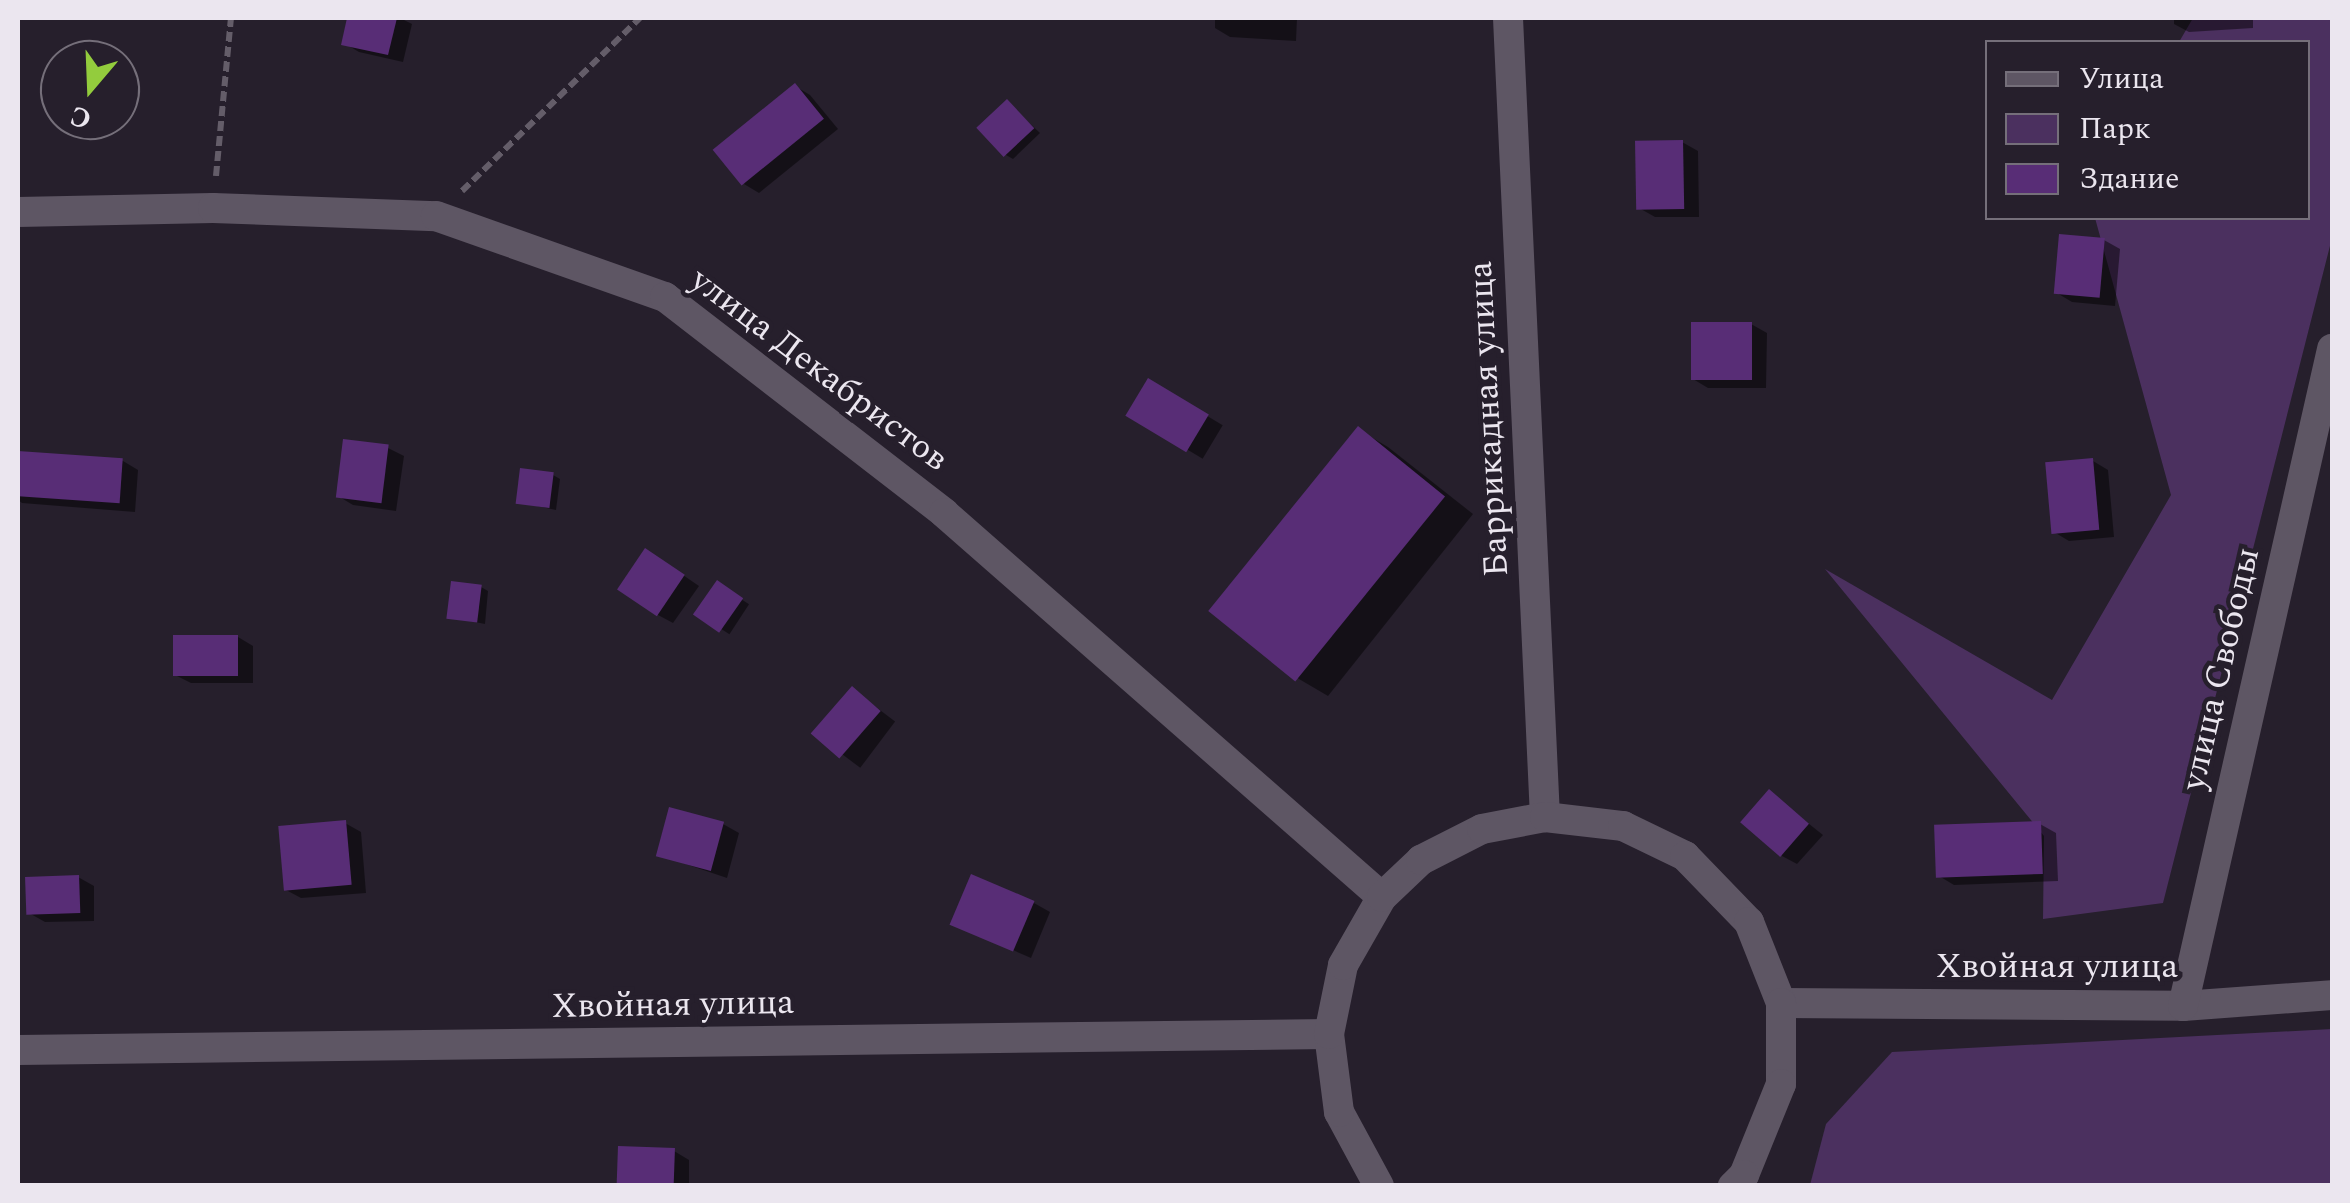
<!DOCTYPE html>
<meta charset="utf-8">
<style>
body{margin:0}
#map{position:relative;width:2350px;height:1203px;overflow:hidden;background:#261f2c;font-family:Spectral,serif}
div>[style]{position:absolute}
.green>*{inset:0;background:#4b305f}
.shadow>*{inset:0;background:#0007;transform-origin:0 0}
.building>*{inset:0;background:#582d76;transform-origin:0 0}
.path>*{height:6px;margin-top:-3px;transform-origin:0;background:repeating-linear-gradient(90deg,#645d69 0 10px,transparent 0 15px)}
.minor>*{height:30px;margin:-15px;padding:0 15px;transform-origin:15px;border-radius:15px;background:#5e5664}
span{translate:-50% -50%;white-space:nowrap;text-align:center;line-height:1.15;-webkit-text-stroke:9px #261f2c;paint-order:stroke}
.street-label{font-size:35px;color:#ebe6ef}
.frame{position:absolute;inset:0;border:20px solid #ebe6ef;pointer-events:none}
.legend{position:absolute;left:1985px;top:40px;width:325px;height:180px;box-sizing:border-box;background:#261f2c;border:2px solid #756f7a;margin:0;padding:12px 18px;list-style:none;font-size:30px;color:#ebe6ef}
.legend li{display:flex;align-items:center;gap:20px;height:50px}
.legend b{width:50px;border:2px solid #756f7a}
.north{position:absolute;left:40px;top:40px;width:100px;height:100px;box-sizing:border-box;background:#261f2c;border:2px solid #756f7a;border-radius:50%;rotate:199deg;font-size:28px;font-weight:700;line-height:40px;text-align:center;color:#ebe6ef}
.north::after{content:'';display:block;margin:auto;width:35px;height:45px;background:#93cc3d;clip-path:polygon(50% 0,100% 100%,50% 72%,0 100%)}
</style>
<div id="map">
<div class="green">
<i style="clip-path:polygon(2193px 18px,2332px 18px,2332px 238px,2163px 903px,2043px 919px,2044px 836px,1825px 569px,2052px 700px,2171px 495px,2095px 218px,2308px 218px,2308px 42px,2179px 42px)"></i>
<i style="clip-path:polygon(2332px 1029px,2332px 1185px,1810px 1185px,1826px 1124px,1892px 1052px)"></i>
</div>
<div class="shadow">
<i style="clip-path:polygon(350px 18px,400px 18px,412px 24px,403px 62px,359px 52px,344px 43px)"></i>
<i style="clip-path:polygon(1215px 18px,1297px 18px,1296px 41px,1230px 37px,1215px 28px)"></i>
<i style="clip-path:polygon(2174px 18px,2253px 18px,2253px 28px,2189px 32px,2174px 24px)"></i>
<i style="clip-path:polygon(795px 86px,810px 95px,838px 129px,759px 193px,744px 184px)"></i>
<i style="clip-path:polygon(1007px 102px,1040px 133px,1013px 159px,1006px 155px)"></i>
<i style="clip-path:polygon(1682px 142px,1698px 151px,1699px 217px,1655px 217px,1639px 208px)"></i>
<i style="clip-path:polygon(2104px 240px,2120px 249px,2115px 306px,2072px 302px,2057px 293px)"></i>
<i style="clip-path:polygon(1751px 324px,1767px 333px,1766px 388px,1708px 388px,1693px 379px)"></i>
<i style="left:1149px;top:381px;width:86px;height:39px;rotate:31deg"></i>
<i style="clip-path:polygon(1359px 430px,1388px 447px,1473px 514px,1328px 696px,1299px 679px,1214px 612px)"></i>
<i style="clip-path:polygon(388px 448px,404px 456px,396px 511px,353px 505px,338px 496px)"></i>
<i style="clip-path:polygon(18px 453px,123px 461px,138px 470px,135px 512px,22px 503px,18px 500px)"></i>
<i style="clip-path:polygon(2093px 461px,2108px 470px,2114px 537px,2069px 541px,2054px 532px)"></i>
<i style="clip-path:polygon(553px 475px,560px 479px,556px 510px,518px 502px)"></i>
<i style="clip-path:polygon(661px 560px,699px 586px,673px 623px,658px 615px)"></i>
<i style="left:718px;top:584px;width:37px;height:36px;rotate:33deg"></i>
<i style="clip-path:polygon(481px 587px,488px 591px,485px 624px,450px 617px)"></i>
<i style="clip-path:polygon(238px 637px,253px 646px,253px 683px,191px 683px,175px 675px)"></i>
<i style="left:852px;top:689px;width:54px;height:58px;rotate:37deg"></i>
<i style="clip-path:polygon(1769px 792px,1823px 835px,1797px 864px,1782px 856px)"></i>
<i style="clip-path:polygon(345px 823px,361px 832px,366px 893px,301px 898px,286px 890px)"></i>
<i style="clip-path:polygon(723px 824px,739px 833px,727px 878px,659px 855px)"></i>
<i style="clip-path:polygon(2040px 824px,2056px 833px,2058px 881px,1954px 885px,1939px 876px)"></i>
<i style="clip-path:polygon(78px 877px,94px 886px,94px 921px,45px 922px,29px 913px)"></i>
<i style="clip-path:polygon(1034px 903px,1050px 912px,1031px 958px,953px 924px)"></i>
<i style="clip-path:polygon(674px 1151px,689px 1160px,689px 1186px,619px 1186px)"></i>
</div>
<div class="building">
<i style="clip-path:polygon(347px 18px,397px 18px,388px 55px,341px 45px)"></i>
<i style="left:795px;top:83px;width:46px;height:106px;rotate:51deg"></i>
<i style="left:1007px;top:99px;width:40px;height:42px;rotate:47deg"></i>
<i style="left:1683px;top:140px;width:69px;height:48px;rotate:89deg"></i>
<i style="left:2059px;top:234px;width:46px;height:60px;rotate:5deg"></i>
<i style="left:1691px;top:322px;width:61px;height:58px"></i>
<i style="left:1148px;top:378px;width:71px;height:44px;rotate:31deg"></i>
<i style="left:1358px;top:426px;width:112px;height:238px;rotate:39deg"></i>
<i style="left:343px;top:439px;width:46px;height:59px;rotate:7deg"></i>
<i style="left:18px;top:451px;width:105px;height:45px;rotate:4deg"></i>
<i style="left:2093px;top:458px;width:72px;height:48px;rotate:85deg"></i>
<i style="left:520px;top:468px;width:34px;height:36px;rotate:7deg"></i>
<i style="left:645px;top:548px;width:48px;height:50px;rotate:34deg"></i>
<i style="left:717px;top:580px;width:32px;height:42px;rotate:35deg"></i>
<i style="left:451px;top:581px;width:31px;height:38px;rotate:7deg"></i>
<i style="left:173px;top:635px;width:65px;height:41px"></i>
<i style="left:852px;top:686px;width:38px;height:63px;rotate:41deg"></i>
<i style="left:1769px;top:789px;width:53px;height:44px;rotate:41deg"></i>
<i style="left:669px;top:807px;width:57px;height:51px;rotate:15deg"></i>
<i style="left:346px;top:820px;width:65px;height:68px;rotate:85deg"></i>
<i style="left:2041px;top:821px;width:53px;height:107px;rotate:88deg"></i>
<i style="left:971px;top:874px;width:69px;height:55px;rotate:23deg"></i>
<i style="left:79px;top:875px;width:38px;height:54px;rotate:88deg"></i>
<i style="left:618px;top:1146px;width:57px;height:40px;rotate:2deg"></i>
</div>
<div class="path">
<i style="left:216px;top:176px;width:159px;rotate:-84.6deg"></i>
<i style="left:462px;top:191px;width:248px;rotate:-44.2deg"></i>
</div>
<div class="minor">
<i style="left:1508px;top:18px;width:800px;rotate:87.35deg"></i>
<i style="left:18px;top:212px;width:195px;rotate:-1.2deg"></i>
<i style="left:213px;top:208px;width:223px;rotate:2.1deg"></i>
<i style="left:436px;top:216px;width:243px;rotate:19.5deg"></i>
<i style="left:665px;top:297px;width:353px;rotate:37.7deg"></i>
<i style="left:944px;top:513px;width:582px;rotate:41.24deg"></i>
<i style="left:1781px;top:1003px;width:402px;rotate:0.4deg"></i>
<i style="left:2183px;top:1006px;width:149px;rotate:-4.2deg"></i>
<i style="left:2183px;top:1006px;width:674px;rotate:-77.22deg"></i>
<i style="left:18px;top:1050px;width:1311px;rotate:-0.7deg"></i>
<i style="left:1379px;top:1186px;width:84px;rotate:-118.4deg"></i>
<i style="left:1339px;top:1112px;width:79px;rotate:-97.3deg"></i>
<i style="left:1329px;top:1034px;width:70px;rotate:-78.5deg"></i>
<i style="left:1343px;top:965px;width:78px;rotate:-60.2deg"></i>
<i style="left:1382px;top:897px;width:54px;rotate:-43.5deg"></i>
<i style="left:1421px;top:860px;width:68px;rotate:-26.9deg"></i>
<i style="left:1482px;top:829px;width:64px;rotate:-10.8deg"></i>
<i style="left:1545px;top:817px;width:79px;rotate:6.6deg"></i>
<i style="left:1623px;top:826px;width:69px;rotate:25.8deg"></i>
<i style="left:1685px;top:856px;width:92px;rotate:45.9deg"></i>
<i style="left:1749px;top:922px;width:87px;rotate:68.4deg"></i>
<i style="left:1781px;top:1003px;width:81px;rotate:90deg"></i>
<i style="left:1781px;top:1084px;width:98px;rotate:112.1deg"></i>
<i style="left:1744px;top:1175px;width:16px;rotate:135deg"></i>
</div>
<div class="street-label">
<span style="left:819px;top:370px;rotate:37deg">улица Декабристов</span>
<span style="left:1489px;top:419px;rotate:-93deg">Баррикадная улица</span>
<span style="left:2221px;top:669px;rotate:-77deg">улица Свободы</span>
<span style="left:2057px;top:967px">Хвойная улица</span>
<span style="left:673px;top:1005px;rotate:-1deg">Хвойная улица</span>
</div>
<div class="frame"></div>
<ul class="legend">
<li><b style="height:12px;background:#5e5664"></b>Улица</li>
<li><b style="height:28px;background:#4b305f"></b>Парк</li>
<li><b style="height:28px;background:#582d76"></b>Здание</li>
</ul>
<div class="north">С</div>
</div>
